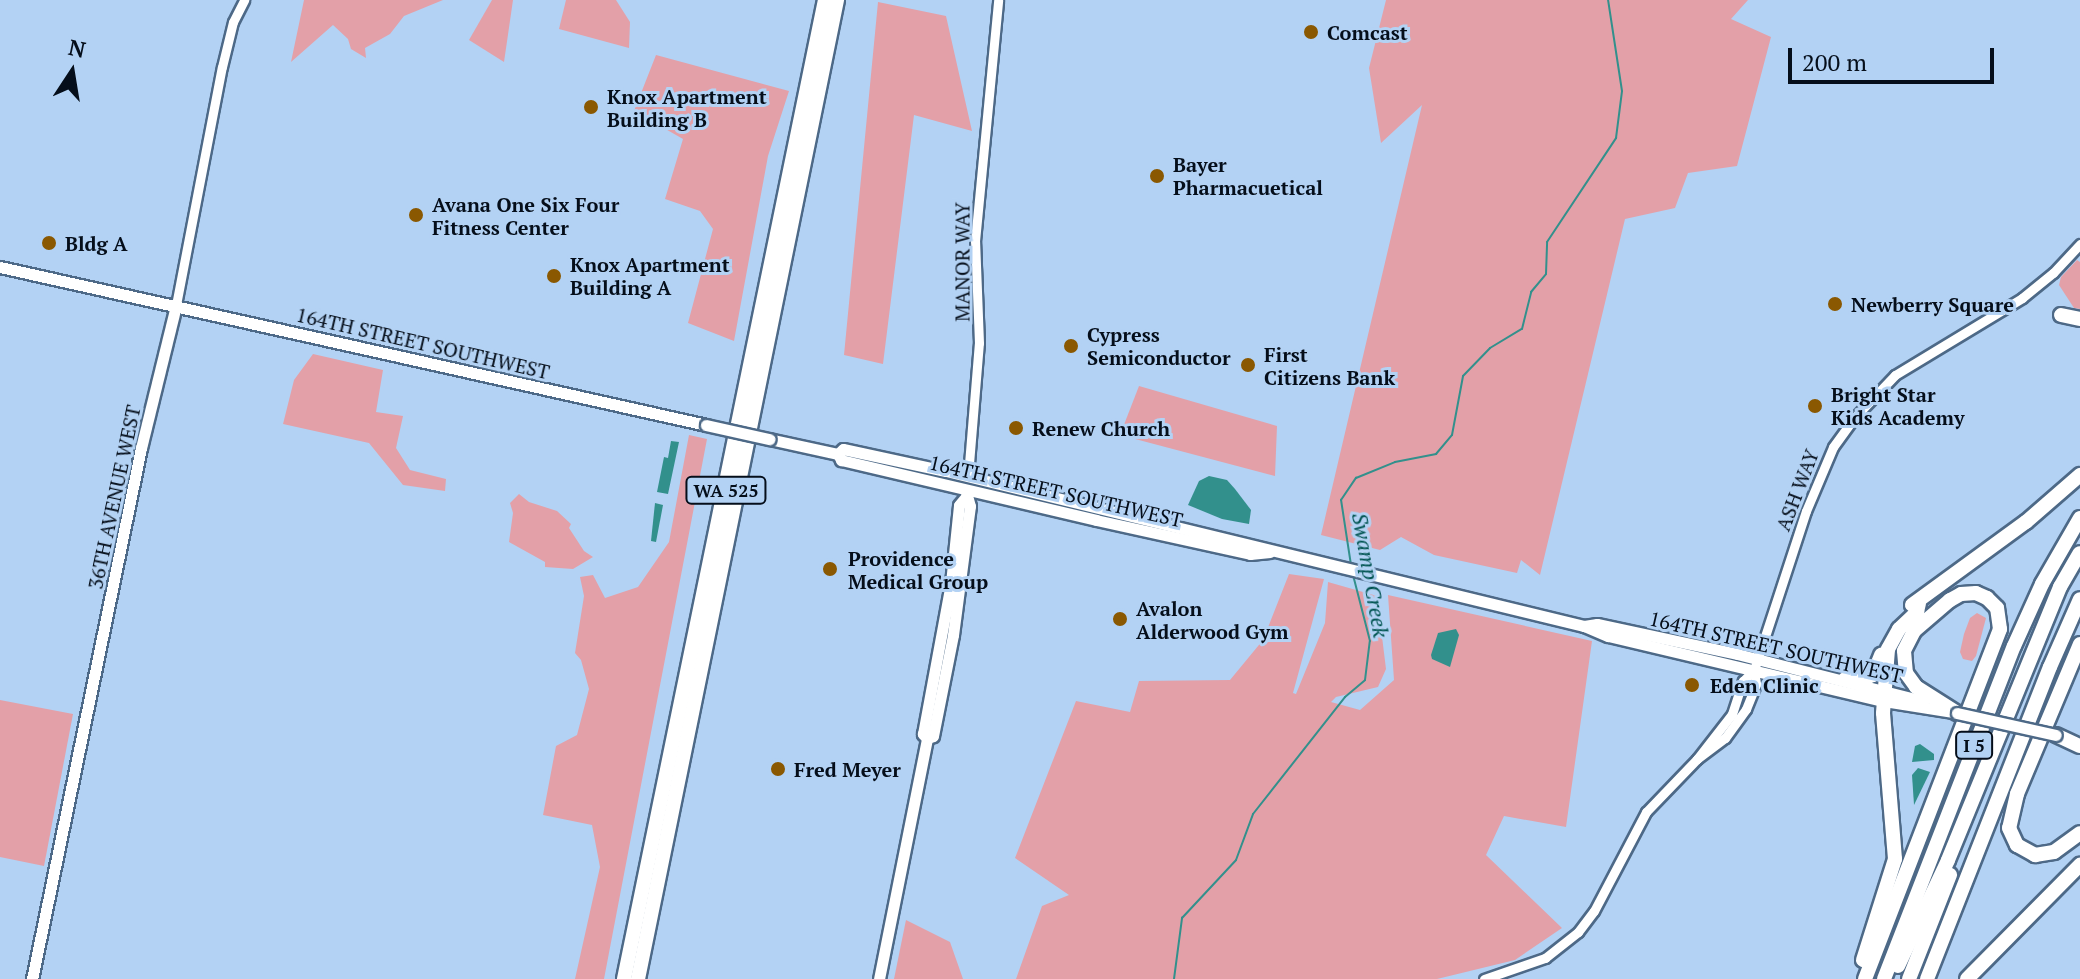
<!DOCTYPE html>
<style>
body{margin:0}
#map{position:relative;width:2080px;height:979px;overflow:hidden;background:#b3d2f4;font-family:"PT Serif",serif}
div>[style]{position:absolute}
.green>*{inset:0;background:#e3a0a8}
.water>*{inset:0;background:#32908c}
.stream>*{height:2px;margin:-1px;padding:0 1px;transform-origin:1px;border-radius:1px;background:#32908c}
.roads{filter:drop-shadow(2px 0 #4d6987) drop-shadow(-2px 0 #4d6987) drop-shadow(0 2px #4d6987) drop-shadow(0 -2px #4d6987)}
.minor>*{height:9px;margin:-4.5px;padding:0 4.5px;transform-origin:4.5px;border-radius:4.5px;background:#fff}
.major>*{height:11px;margin:-5.5px;padding:0 5.5px;transform-origin:5.5px;border-radius:5.5px;background:#fff}
.highway>*{height:14px;margin:-7px;padding:0 7px;transform-origin:7px;border-radius:7px;background:#fff}
.bridges{filter:drop-shadow(2px 0 #4d6987) drop-shadow(-2px 0 #4d6987) drop-shadow(0 2px #4d6987) drop-shadow(0 -2px #4d6987)}
.major-bridge>*{height:11px;margin:-5.5px;padding:0 5.5px;transform-origin:5.5px;border-radius:5.5px;background:#fff}
.dots>*{width:22px;height:22px;translate:-50% -50%;box-sizing:border-box;border:4px solid #b3d2f4;border-radius:50%}
span{translate:-50% -50%;white-space:nowrap;text-align:center;line-height:1.15;-webkit-text-stroke:6px #b3d2f4;paint-order:stroke}
.shield-label span{padding:2px 6px;background:#b3d2f4;border:2px solid;border-radius:6px;-webkit-text-stroke-width:0}
.shield-label{font-size:18px;color:#050e1a;font-weight:700}
.poi-label{font-size:20px;color:#050e1a;font-weight:700}
.left{translate:0 -50%;text-align:left}
.street-label{font-size:20px;color:#050e1a}
.water-label{font-size:22px;color:#005451;font-style:italic}
.north{position:absolute;left:32px;top:32px;width:80px;height:80px;-webkit-text-stroke:6px #b3d2f4;paint-order:stroke;rotate:12deg;font-size:22px;font-weight:700;line-height:32px;text-align:center;color:#050e1a}
.north::after{content:'';display:block;margin:auto;width:28px;height:36px;background:#050e1a;clip-path:polygon(50% 0,100% 100%,50% 72%,0 100%)}
.scale{position:absolute;left:1788px;top:48px;width:206px;height:36px;box-sizing:border-box;border:4px solid #050e1a;border-top:0;padding-left:10px;font-size:24px;line-height:28px;white-space:nowrap;color:#050e1a;-webkit-text-stroke:6px #b3d2f4;paint-order:stroke}
</style>
<div id="map">
<div class="green">
<i style="clip-path:polygon(304px 0,443px 0,404px 16px,390px 34px,365px 48px,366px 58px,351px 49px,348px 39px,333px 25px,291px 62px)"></i>
<i style="clip-path:polygon(492px 0,513px 0,504px 62px,469px 40px)"></i>
<i style="clip-path:polygon(566px 0,616px 0,630px 22px,629px 48px,559px 29px)"></i>
<i style="clip-path:polygon(1386px 0,1748px 0,1731px 19px,1771px 37px,1737px 166px,1688px 173px,1675px 208px,1625px 219px,1540px 575px,1521px 560px,1517px 573px,1434px 555px,1401px 537px,1380px 550px,1321px 535px,1422px 105px,1381px 143px,1369px 68px)"></i>
<i style="clip-path:polygon(878px 2px,946px 16px,972px 131px,914px 115px,883px 364px,844px 355px)"></i>
<i style="clip-path:polygon(656px 55px,789px 91px,768px 156px,734px 341px,688px 323px,713px 229px,700px 211px,665px 199px,683px 139px,634px 111px)"></i>
<i style="clip-path:polygon(2077px 260px,2080px 262px,2080px 309px,2074px 308px,2059px 285px,2061px 277px)"></i>
<i style="clip-path:polygon(313px 354px,383px 370px,376px 412px,403px 416px,396px 448px,410px 470px,446px 479px,445px 491px,403px 485px,369px 443px,283px 424px,294px 380px)"></i>
<i style="clip-path:polygon(1139px 386px,1277px 426px,1275px 476px,1120px 435px)"></i>
<i style="clip-path:polygon(689px 435px,707px 439px,604px 979px,575px 979px,600px 867px,592px 825px,543px 815px,556px 746px,577px 735px,589px 689px,581px 660px,575px 653px,584px 596px,580px 577px,593px 575px,605px 598px,638px 587px,669px 542px)"></i>
<i style="clip-path:polygon(519px 494px,529px 502px,557px 511px,571px 524px,569px 528px,584px 551px,593px 557px,573px 569px,545px 567px,545px 562px,509px 542px,513px 513px,510px 503px)"></i>
<i style="clip-path:polygon(1289px 574px,1324px 579px,1293px 693px,1296px 694px,1325px 623px,1328px 582px,1377px 596px,1386px 669px,1378px 687px,1336px 697px,1331px 702px,1360px 710px,1394px 680px,1388px 595px,1592px 641px,1566px 827px,1504px 816px,1486px 855px,1562px 928px,1515px 960px,1437px 979px,1016px 979px,1042px 906px,1069px 895px,1015px 858px,1076px 701px,1130px 712px,1139px 681px,1230px 680px,1263px 640px)"></i>
<i style="clip-path:polygon(1977px 613px,1986px 618px,1976px 656px,1972px 661px,1963px 659px,1960px 652px,1964px 634px,1970px 618px)"></i>
<i style="clip-path:polygon(0 700px,73px 714px,44px 866px,0 857px)"></i>
<i style="clip-path:polygon(906px 920px,950px 942px,963px 979px,894px 979px)"></i>
</div>
<div class="water">
<i style="clip-path:polygon(671px 441px,679px 442px,668px 494px,657px 492px,664px 457px,668px 458px)"></i>
<i style="clip-path:polygon(1209px 476px,1227px 480px,1235px 489px,1251px 510px,1249px 524px,1222px 519px,1188px 505px,1199px 481px)"></i>
<i style="clip-path:polygon(655px 503px,663px 505px,656px 542px,651px 541px)"></i>
<i style="clip-path:polygon(1456px 629px,1459px 635px,1450px 667px,1432px 659px,1431px 655px,1438px 633px)"></i>
<i style="clip-path:polygon(1920px 744px,1934px 754px,1934px 760px,1912px 762px,1915px 746px)"></i>
<i style="clip-path:polygon(1918px 768px,1930px 772px,1914px 805px,1912px 775px)"></i>
</div>
<div class="stream">
<i style="left:1351px;top:565px;width:66px;rotate:-98.7deg"></i>
<i style="left:1341px;top:500px;width:27px;rotate:-56deg"></i>
<i style="left:1356px;top:478px;width:42px;rotate:-22.3deg"></i>
<i style="left:1395px;top:462px;width:42px;rotate:-11deg"></i>
<i style="left:1436px;top:454px;width:25px;rotate:-50deg"></i>
<i style="left:1452px;top:435px;width:60px;rotate:-79.4deg"></i>
<i style="left:1463px;top:376px;width:39px;rotate:-46deg"></i>
<i style="left:1490px;top:348px;width:37px;rotate:-31deg"></i>
<i style="left:1522px;top:329px;width:38px;rotate:-76deg"></i>
<i style="left:1531px;top:292px;width:23px;rotate:-50deg"></i>
<i style="left:1546px;top:274px;width:32px;rotate:-88deg"></i>
<i style="left:1547px;top:242px;width:125px;rotate:-56.4deg"></i>
<i style="left:1616px;top:138px;width:47px;rotate:-82.7deg"></i>
<i style="left:1622px;top:91px;width:92px;rotate:-98.7deg"></i>
<i style="left:1174px;top:979px;width:62px;rotate:-82.5deg"></i>
<i style="left:1182px;top:918px;width:79px;rotate:-47deg"></i>
<i style="left:1236px;top:860px;width:49px;rotate:-69.7deg"></i>
<i style="left:1253px;top:814px;width:149px;rotate:-51.8deg"></i>
<i style="left:1345px;top:697px;width:26px;rotate:-40deg"></i>
<i style="left:1365px;top:680px;width:39px;rotate:-83deg"></i>
<i style="left:1370px;top:641px;width:68px;rotate:-104.4deg"></i>
</div>
<div class="roads">
<div class="minor">
<i style="left:176px;top:305px;width:242px;rotate:-79.1deg"></i>
<i style="left:222px;top:67px;width:46px;rotate:-76.3deg"></i>
<i style="left:233px;top:22px;width:25px;rotate:-63deg"></i>
<i style="left:968px;top:476px;width:133px;rotate:-85.3deg"></i>
<i style="left:979px;top:343px;width:102px;rotate:-92.2deg"></i>
<i style="left:975px;top:241px;width:242px;rotate:-84.5deg"></i>
<i style="left:1697px;top:759px;width:35px;rotate:-37deg"></i>
<i style="left:1725px;top:738px;width:36px;rotate:-54deg"></i>
<i style="left:1746px;top:709px;width:27px;rotate:-68deg"></i>
<i style="left:1756px;top:684px;width:14px;rotate:-98deg"></i>
<i style="left:1754px;top:670px;width:167px;rotate:-71.9deg"></i>
<i style="left:1806px;top:511px;width:69px;rotate:-67.1deg"></i>
<i style="left:1833px;top:447px;width:36px;rotate:-54deg"></i>
<i style="left:1854px;top:418px;width:59px;rotate:-46.4deg"></i>
<i style="left:1895px;top:375px;width:149px;rotate:-31.2deg"></i>
<i style="left:2022px;top:298px;width:40px;rotate:-39deg"></i>
<i style="left:2053px;top:273px;width:40px;rotate:-47deg"></i>
<i style="left:1484px;top:979px;width:65px;rotate:-19deg"></i>
<i style="left:1545px;top:958px;width:42px;rotate:-38.2deg"></i>
<i style="left:1578px;top:932px;width:26px;rotate:-53deg"></i>
<i style="left:1594px;top:911px;width:112px;rotate:-62.3deg"></i>
<i style="left:1646px;top:812px;width:74px;rotate:-46.1deg"></i>
<i style="left:1697px;top:759px;width:57px;rotate:-52.1deg"></i>
<i style="left:1732px;top:714px;width:35px;rotate:-72deg"></i>
<i style="left:1743px;top:681px;width:16px;rotate:-45deg"></i>
</div>
<div class="major">
<i style="left:0;top:267px;width:723px;rotate:12.61deg"></i>
<i style="left:769px;top:439px;width:71px;rotate:12.3deg"></i>
<i style="left:838px;top:454px;width:7px;rotate:-45deg"></i>
<i style="left:843px;top:449px;width:105px;rotate:12.1deg"></i>
<i style="left:946px;top:471px;width:657px;rotate:13.66deg"></i>
<i style="left:1584px;top:626px;width:26px;rotate:23deg"></i>
<i style="left:1608px;top:636px;width:284px;rotate:13.3deg"></i>
<i style="left:1884px;top:701px;width:70px;rotate:9.1deg"></i>
<i style="left:838px;top:454px;width:7px;rotate:63deg"></i>
<i style="left:841px;top:460px;width:262px;rotate:13.2deg"></i>
<i style="left:1096px;top:520px;width:158px;rotate:12.4deg"></i>
<i style="left:1250px;top:554px;width:20px;rotate:-6deg"></i>
<i style="left:1584px;top:626px;width:13px;rotate:-9deg"></i>
<i style="left:1597px;top:624px;width:143px;rotate:12.1deg"></i>
<i style="left:1737px;top:654px;width:192px;rotate:14.2deg"></i>
<i style="left:927px;top:738px;width:6px;rotate:-18deg"></i>
<i style="left:933px;top:736px;width:103px;rotate:-78.8deg"></i>
<i style="left:953px;top:635px;width:130px;rotate:-82.5deg"></i>
<i style="left:970px;top:506px;width:15px;rotate:-106deg"></i>
<i style="left:32px;top:979px;width:542px;rotate:-78.4deg"></i>
<i style="left:141px;top:448px;width:147px;rotate:-76.2deg"></i>
<i style="left:879px;top:979px;width:246px;rotate:-78.7deg"></i>
<i style="left:927px;top:738px;width:6px;rotate:-135deg"></i>
<i style="left:923px;top:734px;width:154px;rotate:-79.5deg"></i>
<i style="left:951px;top:583px;width:78px;rotate:-84.1deg"></i>
<i style="left:959px;top:505px;width:9px;rotate:-49deg"></i>
</div>
<div class="highway">
<i style="left:2061px;top:315px;width:19px;rotate:12deg"></i>
<i style="left:1912px;top:605px;width:141px;rotate:-36.1deg"></i>
<i style="left:2026px;top:522px;width:72px;rotate:-41deg"></i>
<i style="left:2080px;top:644px;width:163px;rotate:112.8deg"></i>
<i style="left:2017px;top:794px;width:35px;rotate:103deg"></i>
<i style="left:2009px;top:828px;width:19px;rotate:65deg"></i>
<i style="left:2017px;top:845px;width:21px;rotate:29deg"></i>
<i style="left:2035px;top:855px;width:19px;rotate:-9deg"></i>
<i style="left:2054px;top:852px;width:32px;rotate:-36deg"></i>
<i style="left:1845px;top:679px;width:16px;rotate:4deg"></i>
<i style="left:1861px;top:680px;width:13px;rotate:-23deg"></i>
<i style="left:1873px;top:675px;width:22px;rotate:-68deg"></i>
<i style="left:2056px;top:735px;width:26px;rotate:25deg"></i>
<i style="left:1863px;top:960px;width:106px;rotate:-72.4deg"></i>
<i style="left:1895px;top:859px;width:146px;rotate:-94.7deg"></i>
<i style="left:1883px;top:713px;width:64px;rotate:-85.5deg"></i>
<i style="left:1888px;top:649px;width:23px;rotate:-61deg"></i>
<i style="left:1899px;top:629px;width:25px;rotate:-43deg"></i>
<i style="left:1917px;top:612px;width:9px;rotate:-77deg"></i>
<i style="left:1898px;top:966px;width:117px;rotate:-64.7deg"></i>
<i style="left:1948px;top:860px;width:295px;rotate:-67.7deg"></i>
<i style="left:2060px;top:587px;width:39px;rotate:-60deg"></i>
<i style="left:624px;top:979px;width:999px;rotate:-78.4deg"></i>
<i style="left:638px;top:979px;width:999px;rotate:-78.51deg"></i>
<i style="left:1865px;top:979px;width:375px;rotate:-68.9deg"></i>
<i style="left:2000px;top:629px;width:21px;rotate:-98deg"></i>
<i style="left:1997px;top:608px;width:14px;rotate:-135deg"></i>
<i style="left:1987px;top:598px;width:12px;rotate:-156deg"></i>
<i style="left:1976px;top:593px;width:15px;rotate:176deg"></i>
<i style="left:1961px;top:594px;width:13px;rotate:151deg"></i>
<i style="left:1950px;top:600px;width:48px;rotate:139.3deg"></i>
<i style="left:1914px;top:631px;width:22px;rotate:117deg"></i>
<i style="left:1904px;top:651px;width:22px;rotate:85deg"></i>
<i style="left:1906px;top:673px;width:17px;rotate:54deg"></i>
<i style="left:1916px;top:687px;width:49px;rotate:32.4deg"></i>
<i style="left:1884px;top:979px;width:357px;rotate:-68.7deg"></i>
<i style="left:2014px;top:646px;width:68px;rotate:-65.7deg"></i>
<i style="left:2042px;top:584px;width:76px;rotate:-60.1deg"></i>
<i style="left:1909px;top:979px;width:112px;rotate:-68.5deg"></i>
<i style="left:1927px;top:979px;width:335px;rotate:-68.5deg"></i>
<i style="left:2050px;top:667px;width:74px;rotate:-66.2deg"></i>
<i style="left:1967px;top:979px;width:161px;rotate:-45.3deg"></i>
</div>
</div>
<div class="bridges">
<div class="major-bridge">
<i style="left:706px;top:425px;width:65px;rotate:12.5deg"></i>
<i style="left:1957px;top:713px;width:101px;rotate:12.5deg"></i>
</div>
</div>
<div class="dots">
<i style="left:1311px;top:32px;background:#8a5801"></i>
<i style="left:591px;top:107px;background:#8a5801"></i>
<i style="left:1157px;top:176px;background:#8a5801"></i>
<i style="left:416px;top:215px;background:#8a5801"></i>
<i style="left:49px;top:243px;background:#8a5801"></i>
<i style="left:554px;top:276px;background:#8a5801"></i>
<i style="left:1835px;top:304px;background:#8a5801"></i>
<i style="left:1071px;top:346px;background:#8a5801"></i>
<i style="left:1248px;top:365px;background:#8a5801"></i>
<i style="left:1815px;top:406px;background:#8a5801"></i>
<i style="left:1016px;top:428px;background:#8a5801"></i>
<i style="left:830px;top:569px;background:#8a5801"></i>
<i style="left:1120px;top:619px;background:#8a5801"></i>
<i style="left:1692px;top:685px;background:#8a5801"></i>
<i style="left:778px;top:769px;background:#8a5801"></i>
</div>
<div class="shield-label">
<span style="left:726px;top:490px">WA 525</span>
<span style="left:1974px;top:745px">I 5</span>
</div>
<div class="poi-label">
<span class="left" style="left:1327px;top:32px">Comcast</span>
<span class="left" style="left:607px;top:108px">Knox Apartment<br>Building B</span>
<span class="left" style="left:1173px;top:176px">Bayer<br>Pharmacuetical</span>
<span class="left" style="left:432px;top:216px">Avana One Six Four<br>Fitness Center</span>
<span class="left" style="left:65px;top:243px">Bldg A</span>
<span class="left" style="left:570px;top:276px">Knox Apartment<br>Building A</span>
<span class="left" style="left:1851px;top:304px">Newberry Square</span>
<span class="left" style="left:1087px;top:346px">Cypress<br>Semiconductor</span>
<span class="left" style="left:1264px;top:366px">First<br>Citizens Bank</span>
<span class="left" style="left:1831px;top:406px">Bright Star<br>Kids Academy</span>
<span class="left" style="left:1032px;top:428px">Renew Church</span>
<span class="left" style="left:848px;top:570px">Providence<br>Medical Group</span>
<span class="left" style="left:1136px;top:620px">Avalon<br>Alderwood Gym</span>
<span class="left" style="left:1710px;top:685px">Eden Clinic</span>
<span class="left" style="left:794px;top:769px">Fred Meyer</span>
</div>
<div class="street-label">
<span style="left:962px;top:262px;rotate:-90deg">MANOR WAY</span>
<span style="left:423px;top:343px;rotate:13deg">164TH STREET SOUTHWEST</span>
<span style="left:1797px;top:490px;rotate:-69deg">ASH WAY</span>
<span style="left:1056px;top:491px;rotate:13deg">164TH STREET SOUTHWEST</span>
<span style="left:114px;top:497px;rotate:-78deg">36TH AVENUE WEST</span>
<span style="left:1776px;top:647px;rotate:13deg">164TH STREET SOUTHWEST</span>
</div>
<div class="water-label">
<span style="left:1371px;top:575px;rotate:80deg">Swamp Creek</span>
</div>
<div class="north">N</div>
<div class="scale">200 m</div>
</div>
